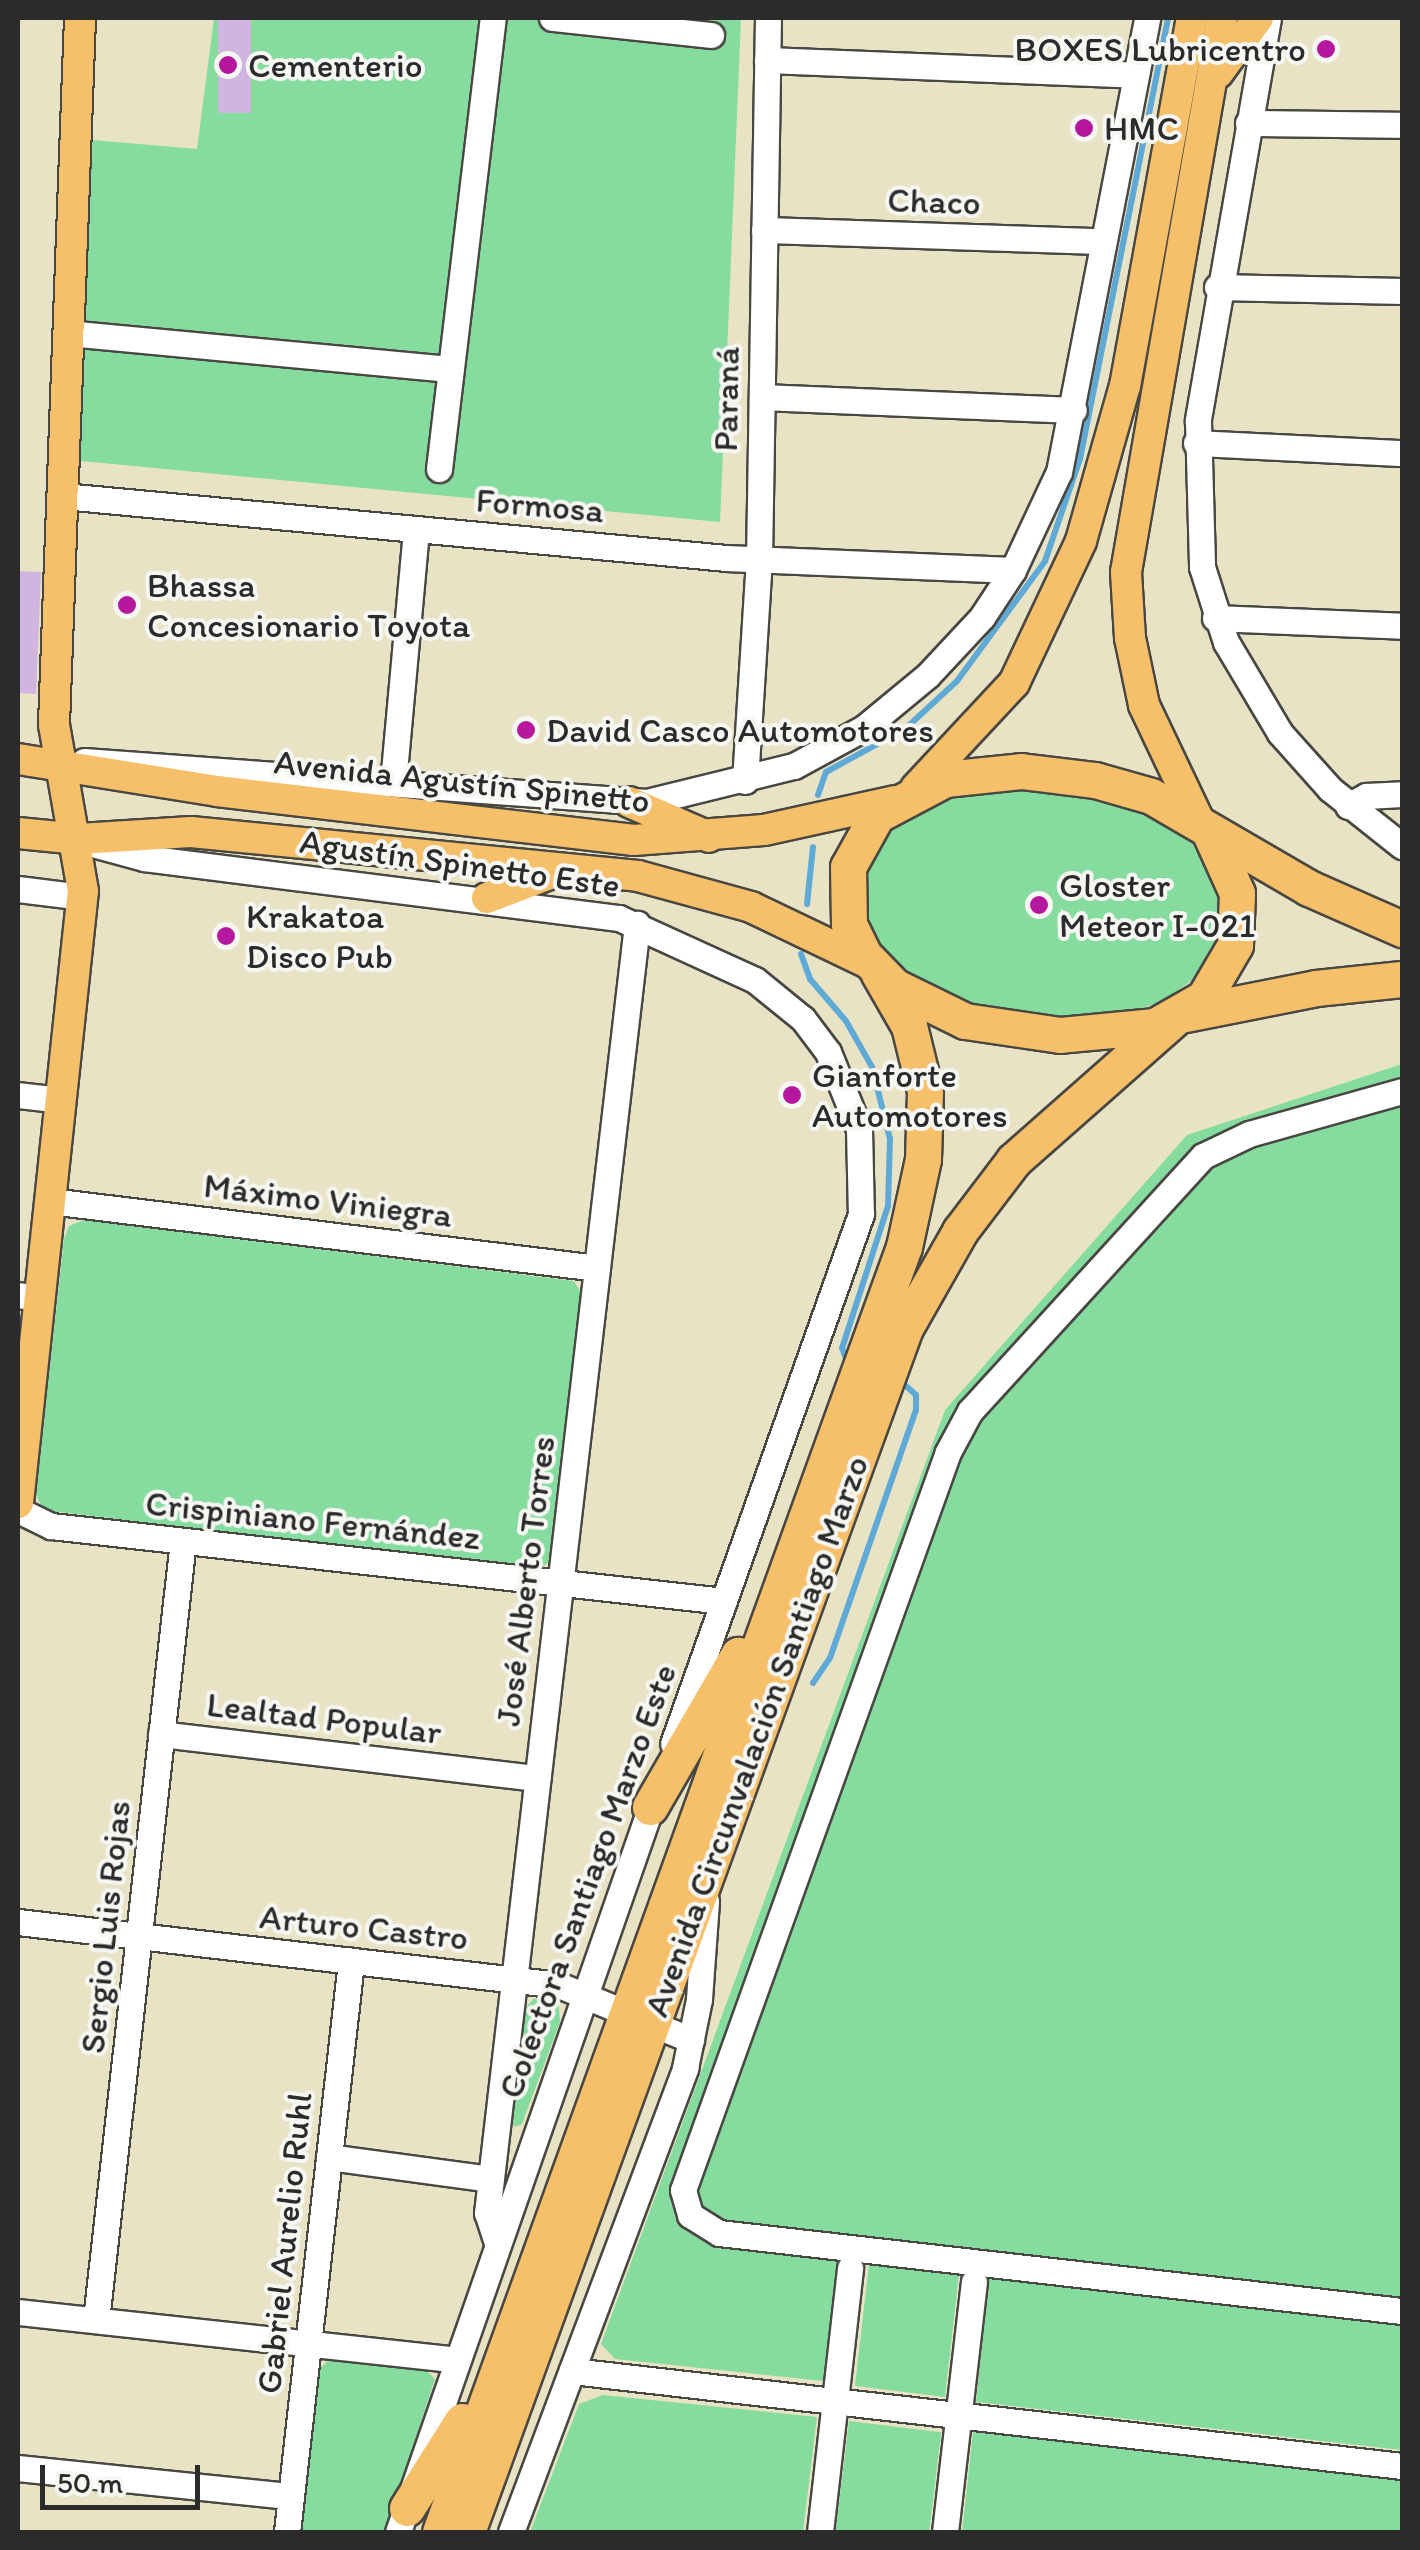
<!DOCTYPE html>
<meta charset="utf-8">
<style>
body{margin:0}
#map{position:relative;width:1420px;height:2550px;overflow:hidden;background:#e9e3c5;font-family:Itim,sans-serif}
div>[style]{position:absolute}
.green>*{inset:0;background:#86dc9f;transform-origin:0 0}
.stream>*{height:6px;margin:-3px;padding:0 3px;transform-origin:3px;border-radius:3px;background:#5ea9d6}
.building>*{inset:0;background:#cfb5df;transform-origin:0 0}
.path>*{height:4px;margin-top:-2px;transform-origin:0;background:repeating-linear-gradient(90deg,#484742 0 2.5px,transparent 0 10.5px)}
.roads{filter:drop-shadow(2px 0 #484742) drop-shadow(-2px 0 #484742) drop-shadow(0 2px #484742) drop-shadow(0 -2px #484742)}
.minor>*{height:25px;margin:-12.5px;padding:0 12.5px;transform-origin:12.5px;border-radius:12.5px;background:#fff}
.major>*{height:30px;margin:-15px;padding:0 15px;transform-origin:15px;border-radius:15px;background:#f6c06b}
.highway>*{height:35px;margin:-17.5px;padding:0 17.5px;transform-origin:17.5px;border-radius:17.5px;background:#f6c06b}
.dots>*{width:28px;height:28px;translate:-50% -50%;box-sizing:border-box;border:5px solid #f6f6f2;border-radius:50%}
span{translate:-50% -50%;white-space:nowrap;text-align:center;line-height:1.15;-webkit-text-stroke:8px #f6f6f2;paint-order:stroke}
.poi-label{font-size:35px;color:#2b2b2b}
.right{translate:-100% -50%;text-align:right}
.left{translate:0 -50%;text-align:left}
.street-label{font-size:35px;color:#2b2b2b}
.frame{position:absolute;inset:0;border:20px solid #2b2b2b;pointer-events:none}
.scale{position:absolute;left:40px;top:2465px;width:160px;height:45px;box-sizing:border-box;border:5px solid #2b2b2b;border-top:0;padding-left:12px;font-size:30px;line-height:35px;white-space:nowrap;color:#2b2b2b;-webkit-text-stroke:8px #f6f6f2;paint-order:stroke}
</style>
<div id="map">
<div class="green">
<i style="clip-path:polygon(214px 18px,741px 18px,720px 522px,71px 460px,81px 139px,197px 149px)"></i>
<i style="clip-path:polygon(1001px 788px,1071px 791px,1138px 810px,1191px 841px,1220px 894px,1215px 946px,1191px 981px,1163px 1001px,1125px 1014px,1057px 1018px,960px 1001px,895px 968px,866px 921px,863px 880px,885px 831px,917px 807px)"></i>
<i style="clip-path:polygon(1402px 1064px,1402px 2450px,976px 2402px,989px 2276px,959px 2274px,945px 2397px,855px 2386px,869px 2264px,838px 2260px,823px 2381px,615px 2359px,601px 2344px,945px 1410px,1187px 1135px)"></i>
<i style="clip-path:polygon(84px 1220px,574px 1281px,583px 1296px,549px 1562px,538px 1570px,43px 1510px,36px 1495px,64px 1239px,69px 1226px)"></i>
<i style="clip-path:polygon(548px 1998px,559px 2007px,560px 2022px,522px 2124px,515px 2127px,509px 2117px,524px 2011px,533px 1999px)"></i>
<i style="clip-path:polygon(330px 2359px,424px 2368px,435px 2379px,385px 2532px,299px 2532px,317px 2371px)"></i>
<i style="clip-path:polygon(603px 2395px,817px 2417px,803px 2532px,530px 2532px,579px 2404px)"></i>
<i style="left:849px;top:2421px;width:93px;height:112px;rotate:7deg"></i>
<i style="clip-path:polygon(973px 2432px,1402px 2480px,1402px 2532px,962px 2532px)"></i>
</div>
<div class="stream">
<i style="left:818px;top:795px;width:24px;rotate:-71deg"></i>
<i style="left:826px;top:772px;width:90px;rotate:-28.6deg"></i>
<i style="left:905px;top:729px;width:71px;rotate:-42.7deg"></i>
<i style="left:957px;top:681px;width:149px;rotate:-53.7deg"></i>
<i style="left:1045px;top:561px;width:108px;rotate:-71.1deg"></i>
<i style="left:1080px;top:459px;width:450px;rotate:-78.7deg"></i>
<i style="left:807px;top:904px;width:57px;rotate:-84deg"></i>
<i style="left:801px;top:954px;width:27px;rotate:70deg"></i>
<i style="left:810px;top:979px;width:55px;rotate:49.4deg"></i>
<i style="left:846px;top:1021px;width:53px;rotate:60.5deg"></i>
<i style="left:872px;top:1067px;width:74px;rotate:76deg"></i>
<i style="left:890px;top:1139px;width:67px;rotate:91.7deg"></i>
<i style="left:888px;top:1206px;width:149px;rotate:107.9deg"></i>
<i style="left:842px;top:1348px;width:14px;rotate:69deg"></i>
<i style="left:813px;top:1683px;width:30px;rotate:-56deg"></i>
<i style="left:830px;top:1658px;width:262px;rotate:-70.9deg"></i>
<i style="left:916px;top:1410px;width:15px;rotate:-90deg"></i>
<i style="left:916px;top:1395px;width:13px;rotate:-138deg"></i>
</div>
<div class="building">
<i style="left:218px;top:18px;width:33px;height:95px"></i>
<i style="clip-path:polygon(18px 571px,41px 572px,36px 694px,18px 693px)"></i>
</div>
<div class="path">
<i style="left:530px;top:2024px;width:20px;rotate:-3deg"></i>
</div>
<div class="roads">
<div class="minor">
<i style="left:552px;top:18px;width:160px;rotate:6.1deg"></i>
<i style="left:1268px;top:18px;width:409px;rotate:99.9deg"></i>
<i style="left:1198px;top:421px;width:146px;rotate:88.4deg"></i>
<i style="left:1202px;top:567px;width:79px;rotate:72.3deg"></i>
<i style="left:1226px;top:642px;width:106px;rotate:59.3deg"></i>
<i style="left:1280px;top:733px;width:75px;rotate:48.2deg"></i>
<i style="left:1330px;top:789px;width:92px;rotate:38.4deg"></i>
<i style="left:767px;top:60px;width:369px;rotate:2.3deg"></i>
<i style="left:1248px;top:123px;width:154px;rotate:0.7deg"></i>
<i style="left:764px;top:230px;width:338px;rotate:1.9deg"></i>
<i style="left:1217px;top:287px;width:185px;rotate:1.2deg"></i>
<i style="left:68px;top:333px;width:384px;rotate:5.4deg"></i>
<i style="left:762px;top:397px;width:312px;rotate:2.4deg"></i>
<i style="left:1196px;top:443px;width:206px;rotate:2.8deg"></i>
<i style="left:439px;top:469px;width:454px;rotate:-83.2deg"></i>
<i style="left:63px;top:496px;width:666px;rotate:5.34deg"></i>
<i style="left:726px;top:558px;width:287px;rotate:2.4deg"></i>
<i style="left:1215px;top:618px;width:187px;rotate:2.4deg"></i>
<i style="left:84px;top:761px;width:564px;rotate:4.17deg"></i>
<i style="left:647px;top:802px;width:151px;rotate:-13.8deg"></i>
<i style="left:794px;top:766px;width:80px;rotate:-28.5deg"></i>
<i style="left:864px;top:728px;width:83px;rotate:-39.6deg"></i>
<i style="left:928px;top:675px;width:79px;rotate:-47deg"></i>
<i style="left:982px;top:617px;width:56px;rotate:-56.6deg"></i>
<i style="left:1013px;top:570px;width:108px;rotate:-64.9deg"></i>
<i style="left:1059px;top:472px;width:462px;rotate:-79deg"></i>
<i style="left:745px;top:781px;width:221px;rotate:-86.4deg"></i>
<i style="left:759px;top:560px;width:542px;rotate:-89.05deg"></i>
<i style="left:393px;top:783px;width:255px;rotate:-84.8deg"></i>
<i style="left:1348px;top:806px;width:21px;rotate:-29deg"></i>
<i style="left:1366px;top:796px;width:36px;rotate:-3deg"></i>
<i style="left:85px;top:842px;width:61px;rotate:15.2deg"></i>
<i style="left:144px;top:858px;width:479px;rotate:7.2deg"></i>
<i style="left:619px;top:918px;width:149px;rotate:24.5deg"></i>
<i style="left:755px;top:980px;width:62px;rotate:39.1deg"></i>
<i style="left:803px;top:1019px;width:41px;rotate:52.9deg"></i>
<i style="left:828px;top:1052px;width:83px;rotate:68.1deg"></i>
<i style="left:859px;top:1129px;width:85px;rotate:88.7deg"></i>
<i style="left:861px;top:1214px;width:562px;rotate:109.53deg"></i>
<i style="left:18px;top:889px;width:64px;rotate:7.1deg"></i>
<i style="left:1402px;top:1091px;width:159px;rotate:164.3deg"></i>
<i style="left:1249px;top:1134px;width:51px;rotate:154.4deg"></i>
<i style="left:1203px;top:1156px;width:345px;rotate:132.4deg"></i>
<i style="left:970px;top:1411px;width:47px;rotate:118.2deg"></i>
<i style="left:948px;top:1452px;width:784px;rotate:109.75deg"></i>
<i style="left:683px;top:2190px;width:26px;rotate:74deg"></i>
<i style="left:690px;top:2215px;width:34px;rotate:32deg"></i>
<i style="left:719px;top:2233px;width:687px;rotate:6.52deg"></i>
<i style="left:18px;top:1095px;width:43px;rotate:6.6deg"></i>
<i style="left:50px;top:1201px;width:551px;rotate:6.98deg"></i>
<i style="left:18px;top:1295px;width:21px;rotate:8deg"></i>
<i style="left:18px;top:1510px;width:37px;rotate:26deg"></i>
<i style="left:51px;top:1526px;width:677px;rotate:6.36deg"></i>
<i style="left:161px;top:1734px;width:379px;rotate:6.7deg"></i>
<i style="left:18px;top:1922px;width:545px;rotate:6.64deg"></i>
<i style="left:559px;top:1985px;width:143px;rotate:22.6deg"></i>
<i style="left:329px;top:2157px;width:163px;rotate:7.7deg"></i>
<i style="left:497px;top:2243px;width:32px;rotate:-108deg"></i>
<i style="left:487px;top:2213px;width:1298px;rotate:-83.36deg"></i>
<i style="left:18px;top:2312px;width:442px;rotate:6.2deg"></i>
<i style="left:96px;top:2320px;width:784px;rotate:-83.63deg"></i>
<i style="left:572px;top:2371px;width:835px;rotate:6.53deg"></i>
<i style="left:18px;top:2468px;width:274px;rotate:5.9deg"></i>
<i style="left:287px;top:2532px;width:575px;rotate:-83.6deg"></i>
<i style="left:398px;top:2532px;width:784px;rotate:-70.78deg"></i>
<i style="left:511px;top:2532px;width:496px;rotate:-69.4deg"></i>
<i style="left:685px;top:2068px;width:70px;rotate:-78.5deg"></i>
<i style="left:699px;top:1999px;width:98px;rotate:-85.9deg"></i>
<i style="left:820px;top:2532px;width:266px;rotate:-83.5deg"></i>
<i style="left:945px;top:2532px;width:252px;rotate:-83.4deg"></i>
</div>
<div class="major">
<i style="left:1218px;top:73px;width:68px;rotate:-54deg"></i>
<i style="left:18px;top:759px;width:202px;rotate:9.1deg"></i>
<i style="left:217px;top:791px;width:420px;rotate:6.7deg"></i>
<i style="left:634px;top:840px;width:130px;rotate:-4.4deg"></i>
<i style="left:764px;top:830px;width:135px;rotate:-12.4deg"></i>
<i style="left:916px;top:788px;width:144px;rotate:-47deg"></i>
<i style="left:1014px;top:683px;width:157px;rotate:-64.7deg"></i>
<i style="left:1081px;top:541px;width:161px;rotate:-74.2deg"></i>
<i style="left:1125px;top:386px;width:374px;rotate:-79.7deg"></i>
<i style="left:629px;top:802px;width:87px;rotate:23.6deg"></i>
<i style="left:1199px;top:821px;width:128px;rotate:-115.4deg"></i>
<i style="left:1144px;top:705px;width:68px;rotate:-101.8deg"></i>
<i style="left:1130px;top:638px;width:66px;rotate:-93.5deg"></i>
<i style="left:1126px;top:572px;width:562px;rotate:-80.17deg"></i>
<i style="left:18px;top:833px;width:61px;rotate:5.6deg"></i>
<i style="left:79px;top:839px;width:112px;rotate:-3.6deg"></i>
<i style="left:191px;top:832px;width:449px;rotate:5.6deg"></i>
<i style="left:638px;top:876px;width:117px;rotate:15.3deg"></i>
<i style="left:751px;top:907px;width:132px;rotate:25.6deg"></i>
<i style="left:487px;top:898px;width:81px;rotate:-20.9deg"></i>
<i style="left:18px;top:1503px;width:615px;rotate:-83.94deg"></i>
<i style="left:83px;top:891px;width:169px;rotate:-99.9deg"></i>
<i style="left:54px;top:724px;width:706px;rotate:-87.89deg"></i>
</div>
<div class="highway">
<i style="left:1209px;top:831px;width:68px;rotate:65.7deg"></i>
<i style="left:1237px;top:893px;width:52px;rotate:92.2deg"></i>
<i style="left:1235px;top:945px;width:61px;rotate:120.3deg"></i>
<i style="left:1204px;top:998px;width:56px;rotate:150.3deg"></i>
<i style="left:1155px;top:1026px;width:95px;rotate:174.6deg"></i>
<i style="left:1060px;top:1035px;width:96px;rotate:-171.6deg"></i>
<i style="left:965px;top:1021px;width:79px;rotate:-153.8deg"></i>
<i style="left:894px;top:986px;width:43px;rotate:-134.1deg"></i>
<i style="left:864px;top:955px;width:34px;rotate:-116deg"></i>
<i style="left:849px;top:924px;width:57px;rotate:-91deg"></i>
<i style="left:848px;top:867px;width:60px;rotate:-60.9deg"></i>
<i style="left:877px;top:815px;width:77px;rotate:-27.9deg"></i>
<i style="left:945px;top:779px;width:76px;rotate:-6deg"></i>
<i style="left:1021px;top:771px;width:75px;rotate:6.9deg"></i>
<i style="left:1095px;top:780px;width:58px;rotate:15.9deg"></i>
<i style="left:1151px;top:796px;width:183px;rotate:30.2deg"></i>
<i style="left:1309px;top:888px;width:102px;rotate:23.8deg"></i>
<i style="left:1185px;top:1014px;width:134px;rotate:-11.2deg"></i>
<i style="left:1316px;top:988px;width:86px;rotate:-6deg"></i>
<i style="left:650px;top:1807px;width:176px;rotate:-59.9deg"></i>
<i style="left:407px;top:2508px;width:103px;rotate:-57.7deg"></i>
<i style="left:440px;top:2532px;width:1366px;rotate:-70.15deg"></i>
<i style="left:904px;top:1247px;width:90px;rotate:-77.8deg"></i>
<i style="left:923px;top:1159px;width:68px;rotate:-88.3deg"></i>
<i style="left:925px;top:1091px;width:67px;rotate:-103.8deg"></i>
<i style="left:909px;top:1026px;width:62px;rotate:-119.9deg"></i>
<i style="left:467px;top:2532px;width:1281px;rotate:-70.01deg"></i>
<i style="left:905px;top:1328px;width:112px;rotate:-60.4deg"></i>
<i style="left:960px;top:1231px;width:89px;rotate:-52.7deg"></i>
<i style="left:1014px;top:1160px;width:212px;rotate:-41.4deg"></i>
</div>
</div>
<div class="dots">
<i style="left:1326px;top:49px;background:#b5179e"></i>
<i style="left:228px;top:65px;background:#b5179e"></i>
<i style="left:1084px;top:128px;background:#b5179e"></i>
<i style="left:127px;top:605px;background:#b5179e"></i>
<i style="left:526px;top:730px;background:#b5179e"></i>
<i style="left:1039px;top:905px;background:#b5179e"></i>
<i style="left:226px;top:936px;background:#b5179e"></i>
<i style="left:792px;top:1095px;background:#b5179e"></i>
</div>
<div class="poi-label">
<span class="right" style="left:1306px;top:49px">BOXES Lubricentro</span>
<span class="left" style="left:248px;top:65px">Cementerio</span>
<span class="left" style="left:1104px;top:128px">HMC</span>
<span class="left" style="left:147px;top:605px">Bhassa<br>Concesionario Toyota</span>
<span class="left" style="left:546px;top:730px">David Casco Automotores</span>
<span class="left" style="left:1059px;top:905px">Gloster<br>Meteor I-021</span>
<span class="left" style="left:246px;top:936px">Krakatoa<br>Disco Pub</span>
<span class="left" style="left:812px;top:1095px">Gianforte<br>Automotores</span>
</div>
<div class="street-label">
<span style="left:934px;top:201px;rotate:2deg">Chaco</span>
<span style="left:726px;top:399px;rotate:-89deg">Paraná</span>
<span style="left:540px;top:505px;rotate:5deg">Formosa</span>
<span style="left:462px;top:781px;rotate:6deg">Avenida Agustín Spinetto</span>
<span style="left:460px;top:863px;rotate:8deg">Agustín Spinetto Este</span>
<span style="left:328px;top:1200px;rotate:7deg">Máximo Viniegra</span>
<span style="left:313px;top:1520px;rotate:6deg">Crispiniano Fernández</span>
<span style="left:525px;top:1581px;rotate:-83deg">José Alberto Torres</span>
<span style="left:324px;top:1718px;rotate:7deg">Lealtad Popular</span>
<span style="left:756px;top:1736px;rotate:-70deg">Avenida Circunvalación Santiago Marzo</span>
<span style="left:587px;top:1881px;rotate:-70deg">Colectora Santiago Marzo Este</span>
<span style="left:105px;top:1927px;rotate:-84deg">Sergio Luis Rojas</span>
<span style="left:364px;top:1927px;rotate:6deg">Arturo Castro</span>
<span style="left:284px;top:2243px;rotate:-84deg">Gabriel Aurelio Ruhl</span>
</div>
<div class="frame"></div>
<div class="scale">50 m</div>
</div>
